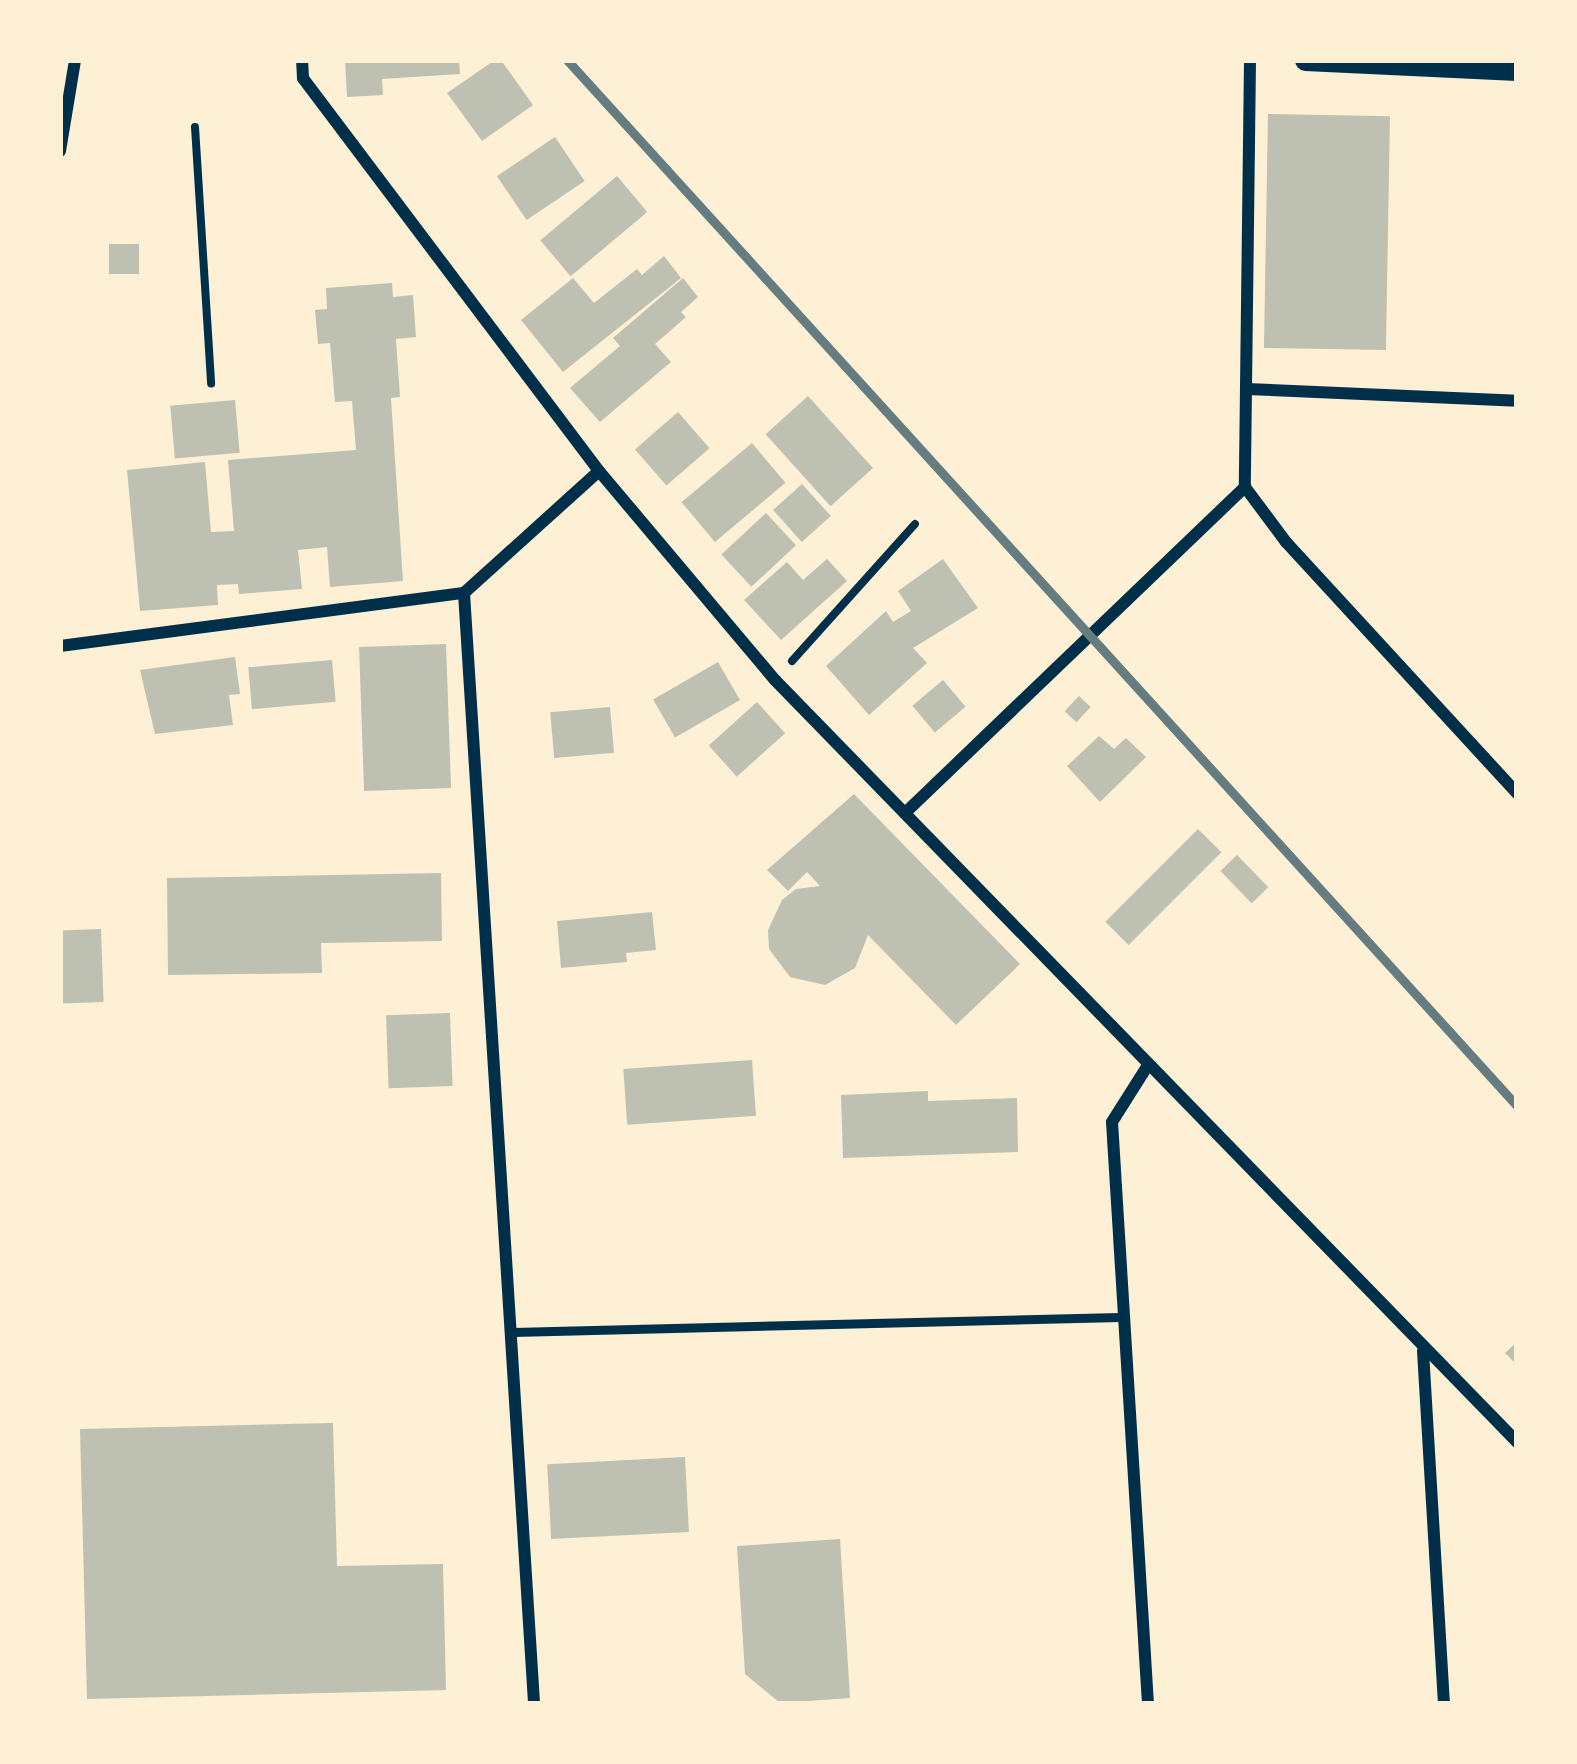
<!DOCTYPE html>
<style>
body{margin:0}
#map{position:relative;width:1577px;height:1764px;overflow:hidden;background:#fdf0d5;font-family:"Zilla Slab",serif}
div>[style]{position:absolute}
.building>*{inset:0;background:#bec0b2;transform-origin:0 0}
.path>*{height:8px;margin:-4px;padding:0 4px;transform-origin:4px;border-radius:4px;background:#003049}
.service>*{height:9px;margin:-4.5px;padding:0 4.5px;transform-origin:4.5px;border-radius:4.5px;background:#003049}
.minor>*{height:12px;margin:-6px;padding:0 6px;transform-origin:6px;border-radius:6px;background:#003049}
.tertiary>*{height:21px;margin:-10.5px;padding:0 10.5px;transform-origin:10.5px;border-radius:10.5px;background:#003049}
.rail>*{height:9px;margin:-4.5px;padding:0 4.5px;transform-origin:4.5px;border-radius:4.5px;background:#657d81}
span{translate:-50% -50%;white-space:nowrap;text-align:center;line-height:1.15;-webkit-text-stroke:12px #fdf0d5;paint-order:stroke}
.frame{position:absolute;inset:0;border:63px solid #fdf0d5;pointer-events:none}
</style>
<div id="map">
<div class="building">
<i style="clip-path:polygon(345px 60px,459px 60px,460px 74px,382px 79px,383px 95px,347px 97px)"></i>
<i style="clip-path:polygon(495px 60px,501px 60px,533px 105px,482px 141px,447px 93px)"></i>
<i style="left:1268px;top:114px;width:122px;height:234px;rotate:1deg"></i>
<i style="left:555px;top:137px;width:53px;height:70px;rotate:56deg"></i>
<i style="left:617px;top:176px;width:47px;height:100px;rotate:50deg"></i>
<i style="left:139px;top:244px;width:30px;height:30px;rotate:90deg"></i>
<i style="clip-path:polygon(664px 256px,681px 278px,563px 372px,521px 320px,573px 278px,594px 303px,637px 269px,642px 275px)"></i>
<i style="clip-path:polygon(683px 278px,698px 297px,681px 312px,686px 317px,655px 344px,671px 362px,600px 422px,570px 388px,620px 346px,613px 338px)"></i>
<i style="clip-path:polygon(392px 283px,393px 297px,413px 295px,416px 337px,396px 339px,400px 397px,391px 398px,403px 581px,330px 587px,327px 547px,298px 550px,302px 589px,239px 594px,238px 584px,217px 585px,218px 605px,140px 611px,127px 470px,205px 462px,211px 532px,234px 531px,228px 460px,356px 450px,352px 401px,335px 402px,330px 343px,318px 344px,315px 310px,327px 309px,326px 288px)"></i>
<i style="left:808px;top:396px;width:97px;height:57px;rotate:48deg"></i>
<i style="left:235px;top:400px;width:53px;height:65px;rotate:85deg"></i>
<i style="left:678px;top:412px;width:48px;height:57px;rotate:49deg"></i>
<i style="left:752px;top:443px;width:52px;height:92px;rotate:50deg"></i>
<i style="left:802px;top:484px;width:43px;height:39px;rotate:48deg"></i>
<i style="left:766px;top:513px;width:44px;height:61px;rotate:47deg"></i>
<i style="clip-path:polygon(827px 559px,847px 581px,781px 640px,744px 600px,787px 562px,803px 580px)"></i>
<i style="clip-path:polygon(943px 559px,978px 608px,913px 648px,927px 663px,869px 715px,826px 666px,886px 611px,893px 622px,911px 611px,898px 591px)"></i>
<i style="left:446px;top:644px;width:144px;height:87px;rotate:88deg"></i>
<i style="clip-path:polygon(235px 657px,240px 694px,229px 695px,233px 725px,155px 734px,140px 670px)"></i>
<i style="left:332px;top:660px;width:42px;height:84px;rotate:85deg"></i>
<i style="left:718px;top:662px;width:44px;height:75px;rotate:60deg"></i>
<i style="left:943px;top:680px;width:35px;height:40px;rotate:50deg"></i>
<i style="left:1079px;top:696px;width:16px;height:21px;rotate:43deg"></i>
<i style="left:757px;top:702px;width:42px;height:65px;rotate:48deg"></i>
<i style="left:610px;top:707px;width:46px;height:60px;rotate:85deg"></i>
<i style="clip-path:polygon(1099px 736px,1114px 749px,1126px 738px,1146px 757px,1100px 802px,1067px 766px)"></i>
<i style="clip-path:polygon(854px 794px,1020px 964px,956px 1025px,868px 935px,855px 968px,825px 985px,790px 977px,769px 949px,768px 930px,782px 900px,796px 889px,820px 886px,807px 872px,788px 891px,767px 870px)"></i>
<i style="left:1198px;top:829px;width:33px;height:131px;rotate:45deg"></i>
<i style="left:1237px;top:855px;width:45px;height:23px;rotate:46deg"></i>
<i style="clip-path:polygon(441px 873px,442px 941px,321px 943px,322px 973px,168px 975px,167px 878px)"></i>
<i style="clip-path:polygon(652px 912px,656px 950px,626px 953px,627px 962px,561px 968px,557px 921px)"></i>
<i style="left:101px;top:929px;width:73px;height:41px;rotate:88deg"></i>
<i style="left:450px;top:1013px;width:73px;height:64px;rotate:88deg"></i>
<i style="left:752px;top:1060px;width:56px;height:129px;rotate:86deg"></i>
<i style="clip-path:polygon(928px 1091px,928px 1101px,1017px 1098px,1018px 1152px,843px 1158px,841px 1095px)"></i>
<i style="clip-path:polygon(1517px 1342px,1517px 1365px,1505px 1353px)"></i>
<i style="clip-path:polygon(333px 1423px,337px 1566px,443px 1564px,446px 1690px,87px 1699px,80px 1429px)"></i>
<i style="left:685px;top:1457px;width:75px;height:138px;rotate:87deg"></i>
<i style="clip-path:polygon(840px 1539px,850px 1698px,780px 1703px,745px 1674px,737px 1546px)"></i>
</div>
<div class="path">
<i style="left:195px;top:127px;width:257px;rotate:86.4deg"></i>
<i style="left:792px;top:661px;width:184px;rotate:-48.1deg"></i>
</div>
<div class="service">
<i style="left:513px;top:1332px;width:607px;rotate:-1.42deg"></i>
</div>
<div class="minor">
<i style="left:1250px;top:60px;width:427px;rotate:90.7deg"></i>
<i style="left:1245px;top:487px;width:69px;rotate:53.3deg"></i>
<i style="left:1286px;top:542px;width:341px;rotate:47.4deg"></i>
<i style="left:60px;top:151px;width:92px;rotate:-80.6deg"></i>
<i style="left:1247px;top:389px;width:270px;rotate:2.5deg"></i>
<i style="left:599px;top:471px;width:273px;rotate:49.9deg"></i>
<i style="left:775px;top:680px;width:1064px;rotate:45.76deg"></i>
<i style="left:464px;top:593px;width:1113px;rotate:86.39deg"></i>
<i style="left:60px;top:646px;width:407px;rotate:-7.5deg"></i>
<i style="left:464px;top:593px;width:182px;rotate:-42.1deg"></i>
<i style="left:599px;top:471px;width:492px;rotate:-127deg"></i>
<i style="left:303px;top:78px;width:18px;rotate:-93deg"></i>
<i style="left:905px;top:813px;width:471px;rotate:-43.8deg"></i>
<i style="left:1423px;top:1351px;width:354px;rotate:86.6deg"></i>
<i style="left:1148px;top:1704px;width:583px;rotate:-93.54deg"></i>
<i style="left:1112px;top:1122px;width:67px;rotate:-57.7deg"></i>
</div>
<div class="tertiary">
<i style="left:1305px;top:60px;width:212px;rotate:2.7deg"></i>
</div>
<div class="rail">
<i style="left:567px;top:60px;width:1413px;rotate:47.75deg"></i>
</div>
<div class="frame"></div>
</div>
